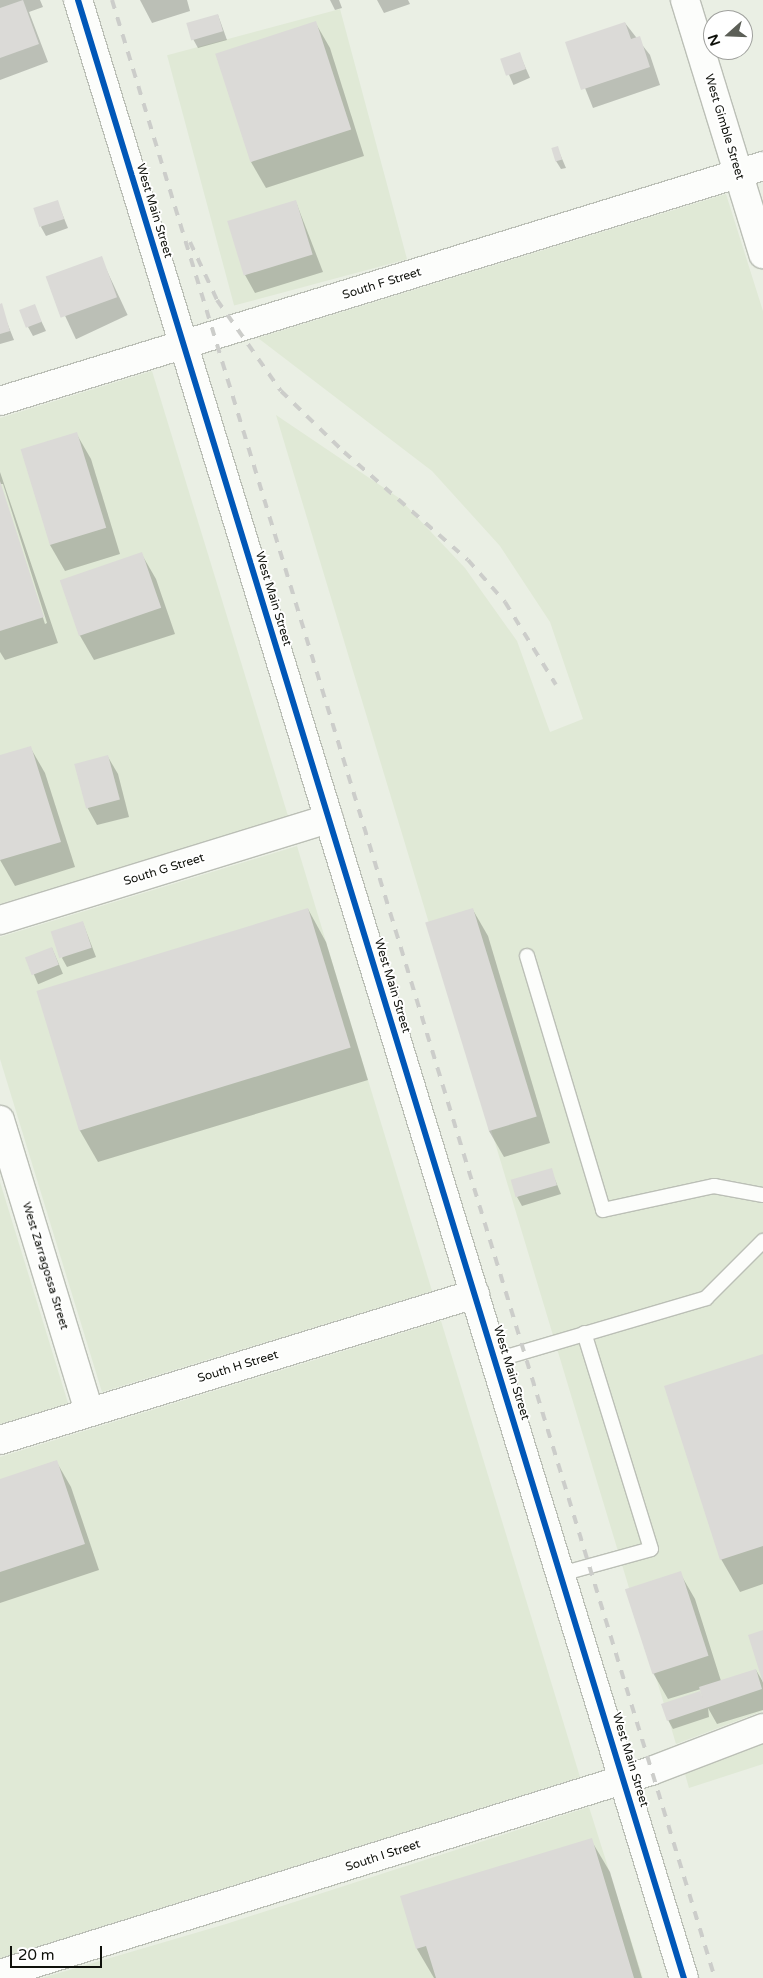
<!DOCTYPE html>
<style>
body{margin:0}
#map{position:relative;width:763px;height:1978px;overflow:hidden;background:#eaefe4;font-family:"Varela Round",sans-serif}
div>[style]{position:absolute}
.built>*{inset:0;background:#e0e9d6;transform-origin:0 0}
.shadow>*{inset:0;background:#0003;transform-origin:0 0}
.building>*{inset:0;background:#dbdad7;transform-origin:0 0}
.roads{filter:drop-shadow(1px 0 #bbbfb6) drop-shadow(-1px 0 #bbbfb6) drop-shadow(0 1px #bbbfb6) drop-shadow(0 -1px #bbbfb6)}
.lane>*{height:14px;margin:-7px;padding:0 7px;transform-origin:7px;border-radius:7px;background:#fcfdfb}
.street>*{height:28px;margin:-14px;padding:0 14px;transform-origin:14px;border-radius:14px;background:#fcfdfb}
.secondary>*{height:28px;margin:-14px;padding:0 14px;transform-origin:14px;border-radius:14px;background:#fcfdfb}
.rail>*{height:4px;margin-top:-2px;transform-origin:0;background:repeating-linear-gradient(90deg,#cccdca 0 9px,transparent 0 18px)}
.cycleway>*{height:6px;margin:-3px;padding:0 3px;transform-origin:3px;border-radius:3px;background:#0057b8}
span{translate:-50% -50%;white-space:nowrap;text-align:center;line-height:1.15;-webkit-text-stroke:4px #fff;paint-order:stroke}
.street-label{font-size:12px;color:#0f110b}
.north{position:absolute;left:703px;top:10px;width:50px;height:50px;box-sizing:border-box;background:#fff;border:1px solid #9fa09d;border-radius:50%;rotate:250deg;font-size:14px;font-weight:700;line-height:20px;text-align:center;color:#0f110b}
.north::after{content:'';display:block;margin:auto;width:18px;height:22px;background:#5c5f57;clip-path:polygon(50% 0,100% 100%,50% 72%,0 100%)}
.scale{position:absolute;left:10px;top:1946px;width:92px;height:22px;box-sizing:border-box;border:2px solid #0f110b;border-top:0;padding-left:6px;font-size:15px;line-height:18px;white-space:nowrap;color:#0f110b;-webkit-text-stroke:4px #fff;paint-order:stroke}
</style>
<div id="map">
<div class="built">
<i style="left:340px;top:9px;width:259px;height:179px;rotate:75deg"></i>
<i style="clip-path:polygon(726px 194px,763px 311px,763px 1711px,676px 1744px,276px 415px,399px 498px,465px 568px,517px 641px,550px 732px,583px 719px,550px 622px,500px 546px,432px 471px,258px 338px)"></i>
<i style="clip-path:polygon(152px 371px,288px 816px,0 904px,0 418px)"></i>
<i style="clip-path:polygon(297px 846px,432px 1291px,102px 1392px,0 1059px,0 937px)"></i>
<i style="clip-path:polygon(0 1182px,68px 1403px,0 1424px)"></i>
<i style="clip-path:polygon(441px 1321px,580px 1777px,0 1958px,0 1457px)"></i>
<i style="clip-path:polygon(763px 1744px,763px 1764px,689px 1788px,685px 1774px)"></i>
<i style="clip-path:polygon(589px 1807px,643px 1978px,42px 1978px,226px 1924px)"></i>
</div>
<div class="shadow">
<i style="clip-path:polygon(0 0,40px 0,43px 7px,29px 12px,48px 62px,0 80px)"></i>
<i style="clip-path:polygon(140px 0,187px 0,190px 11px,152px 23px)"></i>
<i style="clip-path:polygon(330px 0,339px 0,342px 8px,335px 10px)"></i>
<i style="clip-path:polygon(377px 0,408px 0,410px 4px,384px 13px)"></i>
<i style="clip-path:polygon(218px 15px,227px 40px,198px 48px,193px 39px)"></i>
<i style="clip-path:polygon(315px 22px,330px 48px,364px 156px,266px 188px,251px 162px)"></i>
<i style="clip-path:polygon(625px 23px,650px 55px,660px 85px,593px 108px,567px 43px)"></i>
<i style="left:519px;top:53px;width:27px;height:18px;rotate:66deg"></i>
<i style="clip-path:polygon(557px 147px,566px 168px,561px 169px,556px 161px)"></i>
<i style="clip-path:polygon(57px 201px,68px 228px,46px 236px,41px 227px)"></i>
<i style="clip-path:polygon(296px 202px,323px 272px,255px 293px,245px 275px)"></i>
<i style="left:101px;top:258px;width:63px;height:57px;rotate:65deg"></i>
<i style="clip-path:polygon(0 305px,14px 340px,0 344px)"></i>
<i style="clip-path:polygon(34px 306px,46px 331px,33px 336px,28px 327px)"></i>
<i style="clip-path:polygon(76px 433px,91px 459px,120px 554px,65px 571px,50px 545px)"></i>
<i style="clip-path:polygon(evenodd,0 472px,58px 643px,5px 660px,0 652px,0 472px,0 484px,3px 484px,47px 623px,45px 624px,0 484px)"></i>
<i style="clip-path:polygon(141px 553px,156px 579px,175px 634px,94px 660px,79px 634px)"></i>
<i style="clip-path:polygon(30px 747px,45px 773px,75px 867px,15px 886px,0 860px,0 757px)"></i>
<i style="clip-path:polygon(108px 757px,118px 774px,129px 817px,97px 825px,87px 807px)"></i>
<i style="clip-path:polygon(308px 909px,326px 942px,368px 1080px,98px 1162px,79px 1129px)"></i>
<i style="clip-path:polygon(473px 910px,488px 936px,550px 1143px,504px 1157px,489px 1131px)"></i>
<i style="clip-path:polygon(83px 923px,96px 957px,67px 967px,62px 958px)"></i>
<i style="left:52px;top:948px;width:28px;height:27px;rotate:67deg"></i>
<i style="clip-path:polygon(551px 1170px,561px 1194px,522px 1206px,517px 1197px)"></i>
<i style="clip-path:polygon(763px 1356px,763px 1584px,740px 1592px,721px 1559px)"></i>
<i style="clip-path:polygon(56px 1461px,71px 1487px,99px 1570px,0 1603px,0 1480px)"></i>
<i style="clip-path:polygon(680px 1573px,695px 1599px,721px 1681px,756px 1670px,763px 1682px,763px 1710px,717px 1724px,708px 1708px,709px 1717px,673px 1729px,668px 1720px,703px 1700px,701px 1689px,668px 1699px,653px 1673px)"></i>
<i style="clip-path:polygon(591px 1840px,610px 1872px,642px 1978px,434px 1978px,417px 1949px,402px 1897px)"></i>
</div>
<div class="building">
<i style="clip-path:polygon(23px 0,39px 44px,0 58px,0 8px)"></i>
<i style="left:218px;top:14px;width:18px;height:33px;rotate:74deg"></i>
<i style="left:316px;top:21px;width:114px;height:106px;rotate:72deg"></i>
<i style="clip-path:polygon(625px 22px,631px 39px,640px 36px,650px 67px,581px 90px,565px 42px)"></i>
<i style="left:520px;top:52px;width:18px;height:21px;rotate:71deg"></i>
<i style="left:558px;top:146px;width:14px;height:7px;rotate:73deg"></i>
<i style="left:58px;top:200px;width:20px;height:26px;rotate:72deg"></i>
<i style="left:296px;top:200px;width:57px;height:72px;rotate:73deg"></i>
<i style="left:102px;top:256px;width:44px;height:60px;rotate:70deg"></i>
<i style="clip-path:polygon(2px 303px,10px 331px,0 334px,0 304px)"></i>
<i style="left:35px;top:304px;width:19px;height:17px;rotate:69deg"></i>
<i style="left:77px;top:432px;width:100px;height:59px;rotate:73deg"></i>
<i style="clip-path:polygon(0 481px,44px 617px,0 631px)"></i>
<i style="left:142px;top:552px;width:59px;height:87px;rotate:71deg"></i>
<i style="clip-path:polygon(31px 746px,61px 842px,0 860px,0 755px)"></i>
<i style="left:108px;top:755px;width:46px;height:35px;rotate:75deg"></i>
<i style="left:308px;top:908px;width:146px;height:284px;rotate:73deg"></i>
<i style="left:473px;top:908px;width:218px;height:50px;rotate:73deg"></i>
<i style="left:83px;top:921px;width:28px;height:34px;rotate:72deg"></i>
<i style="left:52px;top:947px;width:19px;height:29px;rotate:69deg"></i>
<i style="left:552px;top:1168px;width:18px;height:43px;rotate:74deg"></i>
<i style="clip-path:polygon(763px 1354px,763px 1546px,720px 1560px,664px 1386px)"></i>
<i style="clip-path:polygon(57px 1460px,85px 1544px,0 1572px,0 1479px)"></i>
<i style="left:681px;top:1571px;width:89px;height:59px;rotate:72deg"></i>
<i style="clip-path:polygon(763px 1630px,763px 1683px,748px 1635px)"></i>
<i style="clip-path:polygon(756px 1669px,762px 1689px,667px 1721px,661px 1704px,700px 1691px,703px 1699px,699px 1687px)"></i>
<i style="clip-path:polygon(592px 1838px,634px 1978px,436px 1978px,426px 1946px,416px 1949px,400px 1896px)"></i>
</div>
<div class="roads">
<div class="lane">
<i style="left:527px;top:956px;width:265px;rotate:73.3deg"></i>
<i style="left:603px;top:1210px;width:114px;rotate:-12.2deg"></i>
<i style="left:714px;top:1186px;width:50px;rotate:10.4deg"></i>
<i style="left:496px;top:1360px;width:219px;rotate:-16.4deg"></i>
<i style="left:706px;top:1298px;width:81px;rotate:-45deg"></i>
<i style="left:561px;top:1574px;width:93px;rotate:-15.5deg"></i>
<i style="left:651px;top:1549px;width:226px;rotate:-107.2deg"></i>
</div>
<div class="street">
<i style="left:685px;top:0;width:266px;rotate:72.9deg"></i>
<i style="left:0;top:401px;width:798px;rotate:-17.12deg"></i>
<i style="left:0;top:920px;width:344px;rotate:-17.1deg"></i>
<i style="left:0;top:1120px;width:305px;rotate:73deg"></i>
<i style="left:0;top:1440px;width:497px;rotate:-17.1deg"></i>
<i style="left:0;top:1974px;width:682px;rotate:-17.32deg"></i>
<i style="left:651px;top:1771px;width:120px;rotate:-21deg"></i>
</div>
<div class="secondary">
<i style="left:78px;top:0;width:2069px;rotate:72.97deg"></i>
</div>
</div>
<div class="rail">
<i style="left:112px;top:0;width:2068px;rotate:73.05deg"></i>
<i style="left:190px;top:242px;width:64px;rotate:65deg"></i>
<i style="left:217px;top:300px;width:111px;rotate:54.9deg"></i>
<i style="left:281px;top:391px;width:88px;rotate:44.1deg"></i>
<i style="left:344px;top:452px;width:164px;rotate:41.1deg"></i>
<i style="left:468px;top:560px;width:56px;rotate:48.6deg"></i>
<i style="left:505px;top:602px;width:97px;rotate:58.4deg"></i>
</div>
<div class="cycleway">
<i style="left:78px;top:0;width:2069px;rotate:72.97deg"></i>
</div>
<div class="street-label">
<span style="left:724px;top:127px;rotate:73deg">West Gimble Street</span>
<span style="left:154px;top:211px;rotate:73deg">West Main Street</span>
<span style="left:382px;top:284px;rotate:-17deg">South F Street</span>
<span style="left:273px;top:599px;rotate:73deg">West Main Street</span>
<span style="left:164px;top:870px;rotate:-17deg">South G Street</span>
<span style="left:392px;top:986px;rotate:73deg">West Main Street</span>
<span style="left:45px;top:1266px;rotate:73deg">West Zarragossa Street</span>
<span style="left:238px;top:1367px;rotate:-17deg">South H Street</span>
<span style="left:511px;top:1373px;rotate:73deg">West Main Street</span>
<span style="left:630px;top:1760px;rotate:73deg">West Main Street</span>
<span style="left:383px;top:1856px;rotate:-18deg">South I Street</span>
</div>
<div class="north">N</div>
<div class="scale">20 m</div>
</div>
